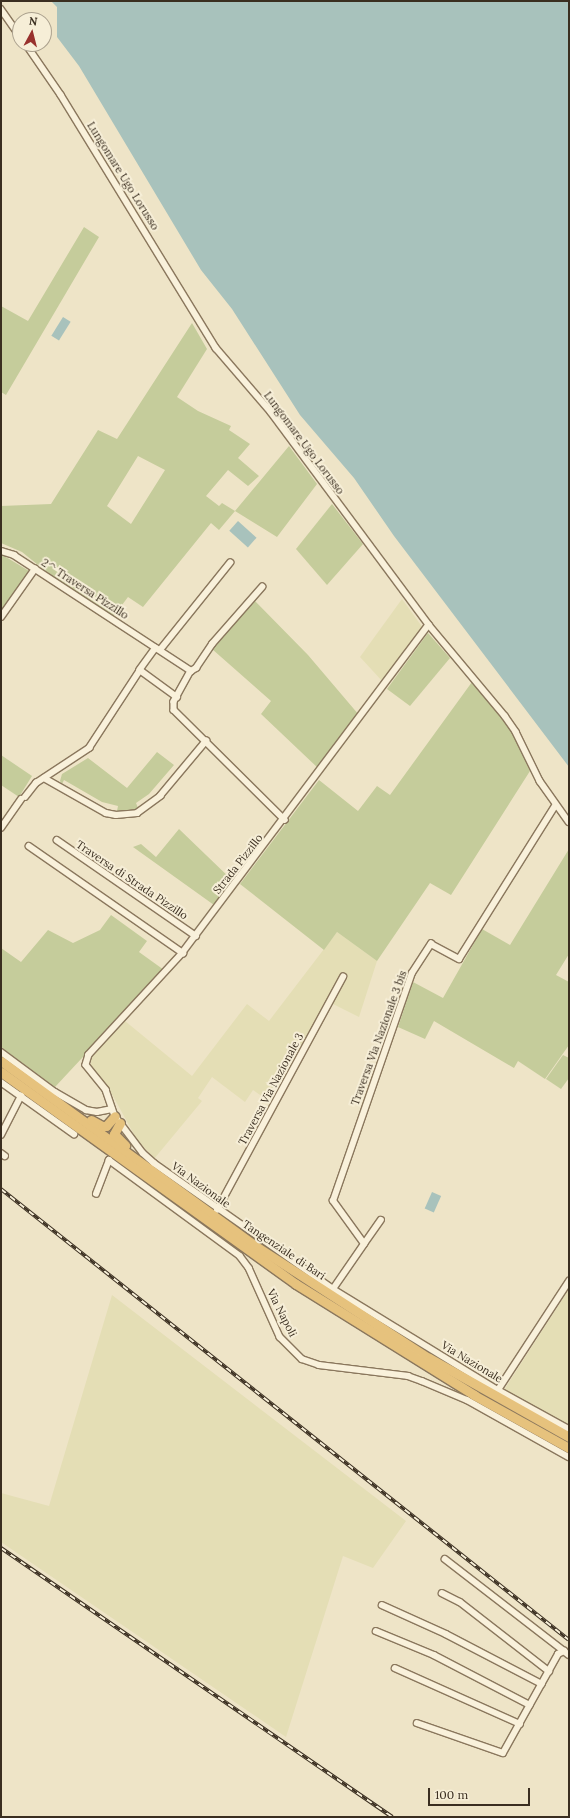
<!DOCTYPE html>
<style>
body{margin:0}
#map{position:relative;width:570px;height:1818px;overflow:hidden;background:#eee4c7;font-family:Lora,serif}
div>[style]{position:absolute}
.farmland>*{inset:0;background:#e4deb5}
.green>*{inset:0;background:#c5cc9b}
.water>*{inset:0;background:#a8c2bc;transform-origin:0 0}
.roads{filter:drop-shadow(1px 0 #8a775d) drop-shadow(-1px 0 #8a775d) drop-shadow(0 1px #8a775d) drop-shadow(0 -1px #8a775d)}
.minor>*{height:5.5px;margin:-2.75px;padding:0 2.75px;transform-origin:2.75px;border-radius:2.75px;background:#f9f1db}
.trunk>*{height:9px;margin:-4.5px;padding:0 4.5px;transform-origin:4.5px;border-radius:4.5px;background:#e6c27d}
.rail>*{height:3.5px;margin-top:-1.75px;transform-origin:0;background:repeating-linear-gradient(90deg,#f6eed7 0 6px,#3a2e20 0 12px);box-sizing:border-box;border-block:1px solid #3a2e20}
span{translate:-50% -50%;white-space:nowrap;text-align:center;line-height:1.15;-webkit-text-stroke:4px #f6eed7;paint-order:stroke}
.street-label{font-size:11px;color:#3a2e20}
.frame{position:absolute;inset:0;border:2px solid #3a2e20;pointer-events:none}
.north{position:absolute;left:12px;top:12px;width:40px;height:40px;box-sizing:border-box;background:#f6eed7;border:1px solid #aba18e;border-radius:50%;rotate:7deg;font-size:11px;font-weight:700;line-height:16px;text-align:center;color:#3a2e20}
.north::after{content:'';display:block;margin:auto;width:14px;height:18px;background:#98312d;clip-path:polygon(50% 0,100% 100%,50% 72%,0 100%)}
.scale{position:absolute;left:428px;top:1788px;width:102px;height:18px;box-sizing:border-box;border:2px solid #3a2e20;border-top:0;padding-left:5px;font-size:12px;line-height:14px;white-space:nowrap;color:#3a2e20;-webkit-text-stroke:3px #f6eed7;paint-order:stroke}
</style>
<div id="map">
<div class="farmland">
<i style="clip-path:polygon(402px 599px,423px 628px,383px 682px,360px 657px)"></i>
<i style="clip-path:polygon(337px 932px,377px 961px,359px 1017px,331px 1003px,273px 1104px,253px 1090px,245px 1102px,212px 1077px,198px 1098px,202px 1101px,154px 1159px,136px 1138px,113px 1096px,91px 1068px,91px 1056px,125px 1021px,192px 1076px,247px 1004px,269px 1021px)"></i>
<i style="clip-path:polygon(569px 1289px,569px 1426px,504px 1390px)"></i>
<i style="clip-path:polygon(112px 1295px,406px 1521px,373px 1568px,343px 1556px,286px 1737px,1px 1542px,1px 1493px,49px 1506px)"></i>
</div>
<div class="green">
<i style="clip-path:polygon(84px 227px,99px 237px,6px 395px,1px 392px,1px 306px,28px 321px)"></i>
<i style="clip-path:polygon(evenodd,192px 323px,207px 349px,177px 397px,198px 411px,231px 426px,229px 430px,250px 444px,238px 458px,259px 476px,248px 486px,228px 470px,206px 496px,219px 506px,222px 503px,235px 511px,289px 446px,317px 484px,277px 537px,235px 511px,219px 530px,211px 523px,143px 607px,128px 597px,113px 617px,53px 577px,22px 552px,1px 543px,1px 506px,51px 504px,98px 430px,117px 439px,192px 323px,138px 456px,165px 470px,131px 524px,107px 506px,138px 456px)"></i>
<i style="clip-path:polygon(332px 504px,363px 544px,327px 585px,296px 549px)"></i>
<i style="clip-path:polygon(1px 554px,29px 571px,1px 610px)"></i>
<i style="clip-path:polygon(253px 599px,308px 655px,359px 715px,319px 769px,261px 714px,271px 701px,212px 649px)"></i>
<i style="clip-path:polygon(428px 633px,450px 658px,410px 706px,387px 689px)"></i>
<i style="clip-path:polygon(472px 682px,508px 725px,530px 771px,451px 895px,430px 883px,377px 961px,337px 932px,324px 950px,240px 884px,319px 780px,358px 811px,377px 786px,390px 795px)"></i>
<i style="clip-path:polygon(157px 752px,174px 765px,149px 794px,136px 803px,138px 808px,133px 810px,117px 811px,118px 806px,102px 802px,64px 780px,62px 784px,60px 781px,62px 774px,88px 758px,127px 788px)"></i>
<i style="clip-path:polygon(1px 755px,32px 776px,19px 797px,1px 785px)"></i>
<i style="clip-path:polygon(179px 829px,233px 881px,214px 905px,133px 847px,141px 844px,156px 857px)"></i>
<i style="clip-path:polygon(569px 849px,569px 954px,556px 975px,569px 982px,569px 1045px,545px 1079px,518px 1061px,514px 1068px,434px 1021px,425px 1039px,398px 1027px,413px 982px,443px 998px,482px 929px,510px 945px)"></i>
<i style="clip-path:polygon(111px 915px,147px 941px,139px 952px,164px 970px,55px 1087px,1px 1047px,1px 948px,21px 962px,48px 930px,73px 943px,100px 930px)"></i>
<i style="clip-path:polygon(563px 1055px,569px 1058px,569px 1078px,561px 1089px,546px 1079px)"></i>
</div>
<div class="water">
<i style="clip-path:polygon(51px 1px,569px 1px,569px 767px,394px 536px,354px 478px,300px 415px,232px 309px,201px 270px,79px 66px,57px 37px,57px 7px)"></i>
<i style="left:63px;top:317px;width:9px;height:22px;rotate:32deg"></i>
<i style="left:238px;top:521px;width:25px;height:13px;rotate:42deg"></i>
<i style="left:432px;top:1192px;width:10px;height:18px;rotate:24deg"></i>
</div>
<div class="roads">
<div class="minor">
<i style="left:1px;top:9px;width:33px;rotate:55deg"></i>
<i style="left:26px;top:44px;width:62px;rotate:55.5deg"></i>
<i style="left:61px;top:95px;width:297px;rotate:58.5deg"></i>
<i style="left:216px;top:348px;width:84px;rotate:49.3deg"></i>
<i style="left:271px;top:412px;width:265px;rotate:53.4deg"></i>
<i style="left:429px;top:625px;width:119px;rotate:50.1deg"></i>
<i style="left:505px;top:716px;width:19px;rotate:55deg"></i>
<i style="left:516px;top:732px;width:55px;rotate:63.9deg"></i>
<i style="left:540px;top:781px;width:50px;rotate:54.7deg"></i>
<i style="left:1px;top:551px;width:14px;rotate:17deg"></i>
<i style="left:14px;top:555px;width:212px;rotate:33.2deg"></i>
<i style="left:1px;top:617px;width:59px;rotate:-54.7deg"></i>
<i style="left:429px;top:625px;width:410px;rotate:126.9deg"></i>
<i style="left:183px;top:953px;width:139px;rotate:132.7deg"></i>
<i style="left:89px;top:1055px;width:10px;rotate:107deg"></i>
<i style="left:86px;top:1065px;width:32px;rotate:51deg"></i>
<i style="left:106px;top:1090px;width:28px;rotate:71deg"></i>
<i style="left:115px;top:1116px;width:46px;rotate:52.9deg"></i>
<i style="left:143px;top:1153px;width:15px;rotate:42deg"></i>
<i style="left:154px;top:1163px;width:219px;rotate:35.1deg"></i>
<i style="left:333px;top:1289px;width:193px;rotate:31.5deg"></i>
<i style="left:498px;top:1390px;width:81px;rotate:28.8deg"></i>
<i style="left:156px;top:648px;width:27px;rotate:126deg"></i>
<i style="left:140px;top:670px;width:46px;rotate:36.1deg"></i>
<i style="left:160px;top:650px;width:112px;rotate:-51.2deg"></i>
<i style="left:191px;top:671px;width:35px;rotate:119deg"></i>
<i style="left:174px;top:702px;width:8px;rotate:90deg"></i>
<i style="left:174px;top:710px;width:156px;rotate:44.7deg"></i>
<i style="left:191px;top:671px;width:6px;rotate:-31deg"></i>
<i style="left:196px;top:668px;width:29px;rotate:-56deg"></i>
<i style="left:212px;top:644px;width:76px;rotate:-48.7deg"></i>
<i style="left:44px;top:778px;width:71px;rotate:29.4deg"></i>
<i style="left:106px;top:813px;width:10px;rotate:11deg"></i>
<i style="left:116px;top:815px;width:21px;rotate:-5deg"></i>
<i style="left:137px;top:813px;width:29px;rotate:-36deg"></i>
<i style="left:160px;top:796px;width:72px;rotate:-50.1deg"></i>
<i style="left:25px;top:797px;width:18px;rotate:-52deg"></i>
<i style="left:36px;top:783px;width:64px;rotate:-33.4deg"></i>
<i style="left:89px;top:748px;width:93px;rotate:-56.8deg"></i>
<i style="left:1px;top:828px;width:35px;rotate:-55deg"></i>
<i style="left:57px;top:840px;width:169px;rotate:34.6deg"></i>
<i style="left:29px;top:846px;width:188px;rotate:34.8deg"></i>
<i style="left:1px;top:1052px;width:67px;rotate:36.5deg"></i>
<i style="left:55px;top:1092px;width:36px;rotate:30deg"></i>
<i style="left:86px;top:1110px;width:11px;rotate:10deg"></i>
<i style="left:97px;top:1112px;width:15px;rotate:-11deg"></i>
<i style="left:1px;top:1082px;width:90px;rotate:35.5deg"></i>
<i style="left:1px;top:1135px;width:44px;rotate:-62.9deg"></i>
<i style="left:1px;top:1153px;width:5px;rotate:37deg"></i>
<i style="left:96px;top:1194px;width:36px;rotate:-69deg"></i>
<i style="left:109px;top:1160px;width:162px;rotate:36.2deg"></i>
<i style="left:240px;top:1256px;width:15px;rotate:53deg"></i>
<i style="left:249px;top:1268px;width:76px;rotate:65.8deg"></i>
<i style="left:280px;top:1337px;width:31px;rotate:45deg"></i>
<i style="left:302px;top:1359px;width:18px;rotate:19deg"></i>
<i style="left:319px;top:1365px;width:90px;rotate:7deg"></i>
<i style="left:408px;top:1376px;width:15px;rotate:20deg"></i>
<i style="left:422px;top:1381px;width:49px;rotate:22.9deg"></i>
<i style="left:467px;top:1400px;width:117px;rotate:29.2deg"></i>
<i style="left:217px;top:1210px;width:265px;rotate:-61.6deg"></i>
<i style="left:364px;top:1244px;width:29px;rotate:-55deg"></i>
<i style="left:333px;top:1289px;width:55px;rotate:-55.4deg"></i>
<i style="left:364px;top:1244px;width:53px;rotate:-125.8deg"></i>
<i style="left:333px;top:1201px;width:241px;rotate:-70.9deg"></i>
<i style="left:412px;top:973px;width:35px;rotate:-57deg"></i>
<i style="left:431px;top:944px;width:32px;rotate:28deg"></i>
<i style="left:459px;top:959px;width:181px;rotate:-57.9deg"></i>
<i style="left:498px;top:1390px;width:130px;rotate:-56.9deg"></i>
<i style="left:445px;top:1559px;width:150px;rotate:37.7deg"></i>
<i style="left:442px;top:1593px;width:20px;rotate:27deg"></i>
<i style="left:460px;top:1602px;width:113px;rotate:37.8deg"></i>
<i style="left:382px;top:1605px;width:70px;rotate:24.4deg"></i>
<i style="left:446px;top:1634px;width:108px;rotate:27.5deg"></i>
<i style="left:376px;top:1631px;width:63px;rotate:22.5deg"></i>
<i style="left:434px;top:1655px;width:108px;rotate:27.5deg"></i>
<i style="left:395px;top:1668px;width:137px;rotate:24.1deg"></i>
<i style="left:417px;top:1723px;width:91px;rotate:19.2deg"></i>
<i style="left:503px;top:1753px;width:113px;rotate:-60.9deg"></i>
<i style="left:558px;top:1654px;width:7px;rotate:-27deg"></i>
<i style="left:564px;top:1651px;width:6px;rotate:39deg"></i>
</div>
<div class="trunk">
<i style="left:1px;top:1061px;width:313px;rotate:36deg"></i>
<i style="left:254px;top:1245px;width:208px;rotate:32.9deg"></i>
<i style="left:429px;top:1358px;width:161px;rotate:29.4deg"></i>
<i style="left:1px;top:1072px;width:363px;rotate:35.7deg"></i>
<i style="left:296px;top:1284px;width:210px;rotate:31.9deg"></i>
<i style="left:474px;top:1395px;width:109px;rotate:29.2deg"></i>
<i style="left:91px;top:1120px;width:13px;rotate:29deg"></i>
<i style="left:102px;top:1126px;width:4px"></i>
<i style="left:106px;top:1126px;width:13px;rotate:-48deg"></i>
<i style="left:120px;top:1123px;width:13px;rotate:119deg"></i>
<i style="left:114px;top:1134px;width:16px;rotate:45deg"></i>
</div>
</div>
<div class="rail">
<i style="left:1px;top:1189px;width:725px;rotate:38.45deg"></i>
<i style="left:1px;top:1548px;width:475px;rotate:34.5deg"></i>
</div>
<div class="street-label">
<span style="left:123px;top:176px;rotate:58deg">Lungomare Ugo Lorusso</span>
<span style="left:304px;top:443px;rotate:53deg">Lungomare Ugo Lorusso</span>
<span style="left:85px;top:589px;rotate:33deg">2^ Traversa Pizzillo</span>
<span style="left:238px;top:864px;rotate:-52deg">Strada Pizzillo</span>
<span style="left:132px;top:880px;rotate:34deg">Traversa di Strada Pizzillo</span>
<span style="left:379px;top:1038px;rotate:-70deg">Traversa Via Nazionale 3 bis</span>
<span style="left:271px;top:1089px;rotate:-62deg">Traversa Via Nazionale 3</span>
<span style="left:201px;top:1185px;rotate:36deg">Via Nazionale</span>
<span style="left:284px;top:1250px;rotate:34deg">Tangenziale di Bari</span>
<span style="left:282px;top:1313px;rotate:63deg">Via Napoli</span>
<span style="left:472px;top:1362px;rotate:31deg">Via Nazionale</span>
</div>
<div class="frame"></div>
<div class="north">N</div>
<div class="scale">100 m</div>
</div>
